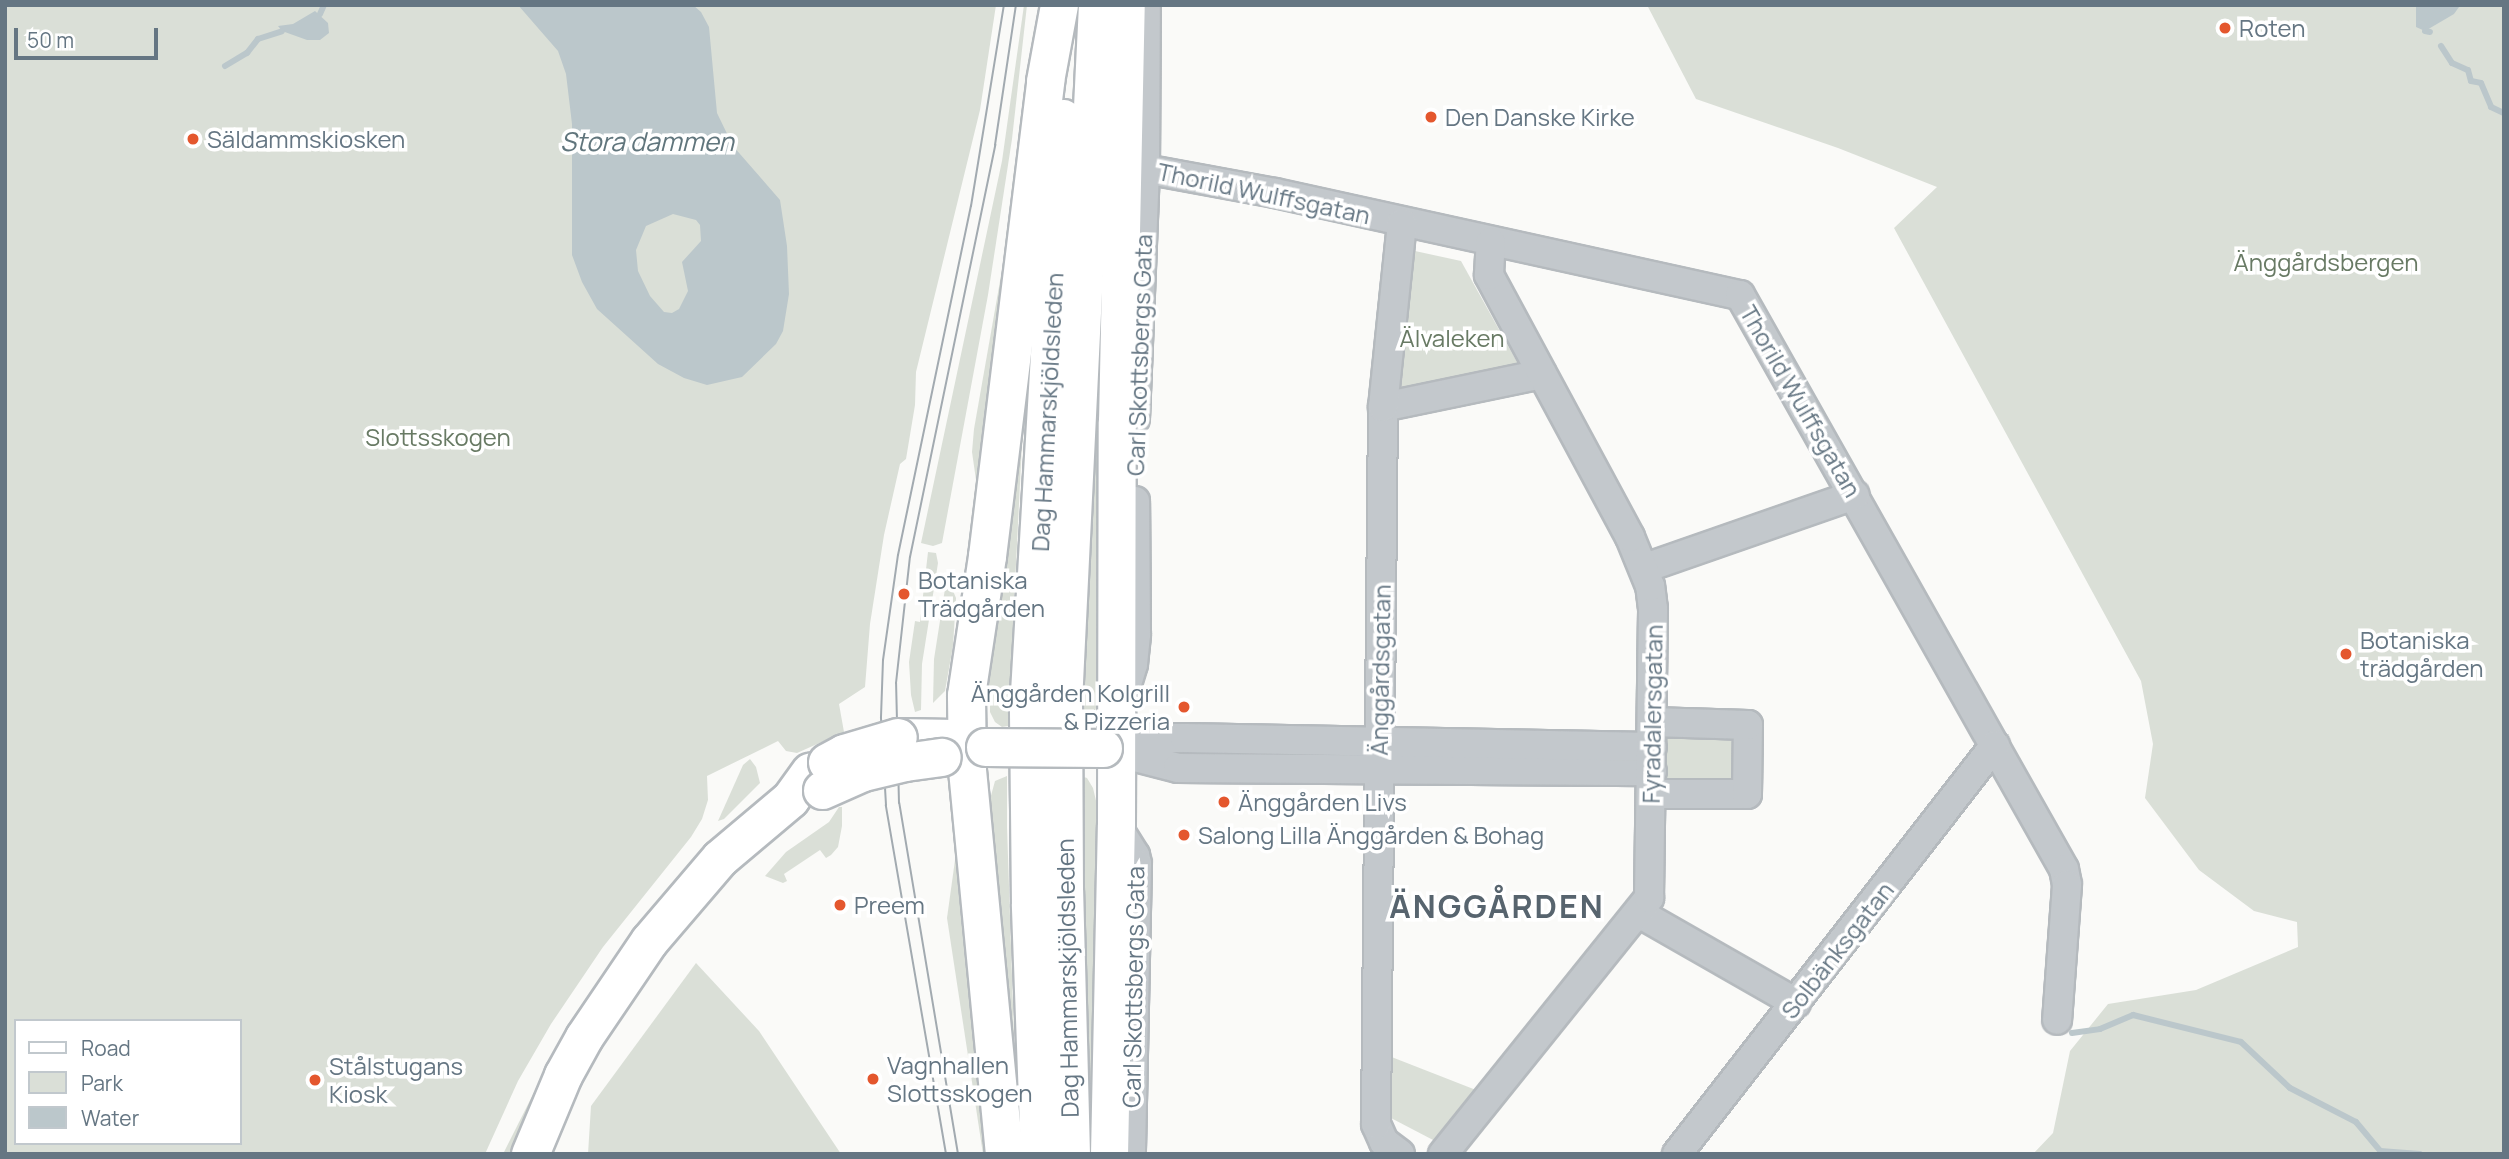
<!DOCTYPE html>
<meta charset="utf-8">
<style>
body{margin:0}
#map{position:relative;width:2509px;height:1159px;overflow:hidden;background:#fafaf8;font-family:Manrope,sans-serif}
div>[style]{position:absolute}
.green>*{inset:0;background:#dadfd7}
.water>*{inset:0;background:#bbc7cb}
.stream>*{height:6px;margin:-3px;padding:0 3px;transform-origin:3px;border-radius:3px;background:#bbc7cb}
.roads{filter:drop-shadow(2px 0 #b5babe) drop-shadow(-2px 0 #b5babe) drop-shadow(0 2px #b5babe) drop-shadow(0 -2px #b5babe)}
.minor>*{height:28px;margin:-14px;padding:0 14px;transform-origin:14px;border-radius:14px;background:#c3c8cc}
.major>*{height:37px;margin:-18.5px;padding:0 18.5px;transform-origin:18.5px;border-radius:18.5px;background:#fff}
.tram>*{height:2px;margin:-1px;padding:0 1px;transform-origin:1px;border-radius:1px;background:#a2aab0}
.bridges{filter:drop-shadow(2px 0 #b5babe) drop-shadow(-2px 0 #b5babe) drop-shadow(0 2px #b5babe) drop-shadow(0 -2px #b5babe)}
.major-bridge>*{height:37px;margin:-18.5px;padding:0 18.5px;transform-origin:18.5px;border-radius:18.5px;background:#fff}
.dots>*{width:19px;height:19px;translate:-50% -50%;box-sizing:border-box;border:4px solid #fff;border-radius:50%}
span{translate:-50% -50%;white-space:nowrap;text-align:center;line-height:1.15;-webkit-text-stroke:7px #fff;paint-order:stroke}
.poi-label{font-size:24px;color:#657683}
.left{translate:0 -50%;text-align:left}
.right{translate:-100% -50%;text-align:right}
.street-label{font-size:24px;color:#657683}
.park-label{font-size:24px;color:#687a64}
.water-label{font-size:26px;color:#60757c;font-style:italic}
.district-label{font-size:32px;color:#57646e;font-weight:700;letter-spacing:2px}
.frame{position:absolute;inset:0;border:7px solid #657683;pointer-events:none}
.legend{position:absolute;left:14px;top:1019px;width:228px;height:126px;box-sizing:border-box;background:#fff;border:2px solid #c1c8cd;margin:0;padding:9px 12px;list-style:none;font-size:21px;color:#657683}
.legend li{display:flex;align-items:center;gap:14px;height:35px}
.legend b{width:35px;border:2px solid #c1c8cd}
.scale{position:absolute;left:14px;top:28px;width:144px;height:32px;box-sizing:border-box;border:4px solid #657683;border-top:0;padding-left:9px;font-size:21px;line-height:24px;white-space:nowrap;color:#657683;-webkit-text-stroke:5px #fff;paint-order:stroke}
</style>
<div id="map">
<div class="green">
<i style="clip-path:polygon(evenodd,5px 5px,996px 5px,980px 110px,916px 372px,915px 405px,906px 459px,900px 464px,884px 535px,870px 624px,865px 687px,839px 704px,844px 732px,797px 753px,786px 751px,778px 741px,707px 776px,708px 800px,702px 819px,691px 837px,603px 947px,551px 1024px,518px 1081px,485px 1154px,5px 1154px,5px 5px,16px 1021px,240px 1021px,240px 1143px,16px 1143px,16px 1021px)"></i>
<i style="clip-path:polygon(1024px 5px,1027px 5px,1012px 139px,988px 295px,942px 543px,933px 546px,921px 543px,1002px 161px)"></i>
<i style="clip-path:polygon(1647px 5px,2504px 5px,2504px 1154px,2033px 1154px,2053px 1133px,2070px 1051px,2108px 1004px,2196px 990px,2298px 947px,2297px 922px,2254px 911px,2199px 870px,2145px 798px,2153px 744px,2141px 681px,1894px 228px,1937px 187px,1838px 148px,1696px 99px)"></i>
<i style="clip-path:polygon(1108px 138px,1098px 702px,1091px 723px,1081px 727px)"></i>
<i style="clip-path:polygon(1022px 156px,979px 485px,977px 487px,972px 452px,974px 429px)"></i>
<i style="clip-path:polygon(1415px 251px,1461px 261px,1522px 371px,1399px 396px)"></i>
<i style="clip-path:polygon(1015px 422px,1023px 423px,1008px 726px,1002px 727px,995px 722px,990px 712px,990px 689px,983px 689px)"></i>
<i style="clip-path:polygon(928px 552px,936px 553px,938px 563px,922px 664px,921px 710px,915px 712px,911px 695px,909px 662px,915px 621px,920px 622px)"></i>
<i style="clip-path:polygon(947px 576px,956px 598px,953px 646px,945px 691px,933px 703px,934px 659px)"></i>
<i style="clip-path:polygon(1666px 732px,1736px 733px,1741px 781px,1663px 786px)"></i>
<i style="clip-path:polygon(750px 759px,756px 767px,760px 783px,724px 819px,718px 821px,743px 765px)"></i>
<i style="clip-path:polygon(1007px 776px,1007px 827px,1018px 1154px,982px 804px,989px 803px,995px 781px)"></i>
<i style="clip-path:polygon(1081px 776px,1087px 778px,1093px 788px,1097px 805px,1102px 806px,1101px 1154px,1087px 1154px)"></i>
<i style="clip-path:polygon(839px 807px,842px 807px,842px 826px,838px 847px,831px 855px,826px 858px,820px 850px,784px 874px,787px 881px,783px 883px,765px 876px,786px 852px,829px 822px)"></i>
<i style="clip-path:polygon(960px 824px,996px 1154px,983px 1154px,947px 918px)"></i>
<i style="clip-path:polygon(679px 878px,540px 1088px,509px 1154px,503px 1154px,569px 1023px,607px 968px)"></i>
<i style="clip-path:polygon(696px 963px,759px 1031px,841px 1154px,588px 1154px,591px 1106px)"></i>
<i style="clip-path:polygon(1389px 1056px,1476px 1090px,1435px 1141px,1389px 1117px)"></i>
</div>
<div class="water">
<i style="clip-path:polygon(evenodd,518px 5px,693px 5px,701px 12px,709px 27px,717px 113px,733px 146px,780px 200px,787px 246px,789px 294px,783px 331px,776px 344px,742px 377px,707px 385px,684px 378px,658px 364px,597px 309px,582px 282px,572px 255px,572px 124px,566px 74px,558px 51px,518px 5px,673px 214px,696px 220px,700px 225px,701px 241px,682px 262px,688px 291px,679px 309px,672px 313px,664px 312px,650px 296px,638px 271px,636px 250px,646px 226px,673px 214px)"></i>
<i style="clip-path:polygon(2416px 5px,2458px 5px,2459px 7px,2454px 14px,2425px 31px,2416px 27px)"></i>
<i style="clip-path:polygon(315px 11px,328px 23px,329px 33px,320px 40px,307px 40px,282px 31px,278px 26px,293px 24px)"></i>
</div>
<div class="stream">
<i style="left:320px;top:14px;width:10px;rotate:-66deg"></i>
<i style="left:2425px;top:31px;width:5px;rotate:11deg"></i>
<i style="left:2441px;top:46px;width:20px;rotate:57deg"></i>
<i style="left:2452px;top:63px;width:17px;rotate:24deg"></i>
<i style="left:2468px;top:70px;width:11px;rotate:75deg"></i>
<i style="left:2471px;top:81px;width:10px;rotate:11deg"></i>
<i style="left:2481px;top:83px;width:26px;rotate:67deg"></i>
<i style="left:2491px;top:107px;width:14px;rotate:25deg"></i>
<i style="left:225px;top:66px;width:26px;rotate:-31deg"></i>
<i style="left:247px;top:53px;width:18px;rotate:-52deg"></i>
<i style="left:258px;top:39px;width:25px;rotate:-18deg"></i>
<i style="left:2072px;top:1033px;width:28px;rotate:-8deg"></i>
<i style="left:2100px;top:1029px;width:36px;rotate:-23deg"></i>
<i style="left:2133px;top:1015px;width:111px;rotate:14deg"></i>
<i style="left:2241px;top:1042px;width:67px;rotate:43.2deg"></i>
<i style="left:2290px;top:1088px;width:74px;rotate:27.3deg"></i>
<i style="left:2356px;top:1122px;width:38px;rotate:50deg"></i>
<i style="left:2380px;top:1151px;width:40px;rotate:4.3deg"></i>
</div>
<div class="roads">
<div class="minor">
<i style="left:1145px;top:169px;width:132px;rotate:10.5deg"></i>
<i style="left:1275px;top:193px;width:476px;rotate:12.4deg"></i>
<i style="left:1740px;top:295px;width:659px;rotate:60.56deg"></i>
<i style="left:2064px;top:869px;width:16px;rotate:79deg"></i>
<i style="left:2067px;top:885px;width:135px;rotate:94.2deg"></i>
<i style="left:1383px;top:407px;width:162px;rotate:-11.7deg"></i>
<i style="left:1135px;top:419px;width:250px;rotate:-87.7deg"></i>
<i style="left:1145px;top:169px;width:164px;rotate:-89.7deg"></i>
<i style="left:1645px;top:568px;width:222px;rotate:-19.2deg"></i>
<i style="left:1127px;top:684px;width:21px;rotate:-73deg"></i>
<i style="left:1133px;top:664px;width:30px;rotate:-84deg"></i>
<i style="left:1136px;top:634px;width:133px;rotate:-90.4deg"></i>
<i style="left:1116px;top:747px;width:21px;rotate:28deg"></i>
<i style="left:1135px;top:757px;width:44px;rotate:14.3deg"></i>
<i style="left:1178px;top:768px;width:474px;rotate:0.4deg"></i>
<i style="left:1116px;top:747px;width:22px;rotate:-24deg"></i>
<i style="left:1136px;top:738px;width:49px"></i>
<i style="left:1185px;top:738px;width:467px;rotate:1.1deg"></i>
<i style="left:1652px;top:794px;width:95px"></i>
<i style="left:1747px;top:794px;width:69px;rotate:-89.2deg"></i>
<i style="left:1748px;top:725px;width:96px;rotate:-178.2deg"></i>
<i style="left:1116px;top:825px;width:36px;rotate:58deg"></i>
<i style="left:1135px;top:855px;width:9px;rotate:77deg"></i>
<i style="left:1137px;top:864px;width:290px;rotate:91.2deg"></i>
<i style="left:1639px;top:913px;width:181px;rotate:29.8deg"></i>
<i style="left:1400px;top:1154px;width:20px;rotate:-143deg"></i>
<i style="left:1384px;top:1142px;width:20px;rotate:-114deg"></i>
<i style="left:1376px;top:1124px;width:717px;rotate:-89.44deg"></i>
<i style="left:1383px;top:407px;width:185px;rotate:-84.1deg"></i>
<i style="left:1443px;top:1154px;width:329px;rotate:-51.2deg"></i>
<i style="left:1649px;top:898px;width:289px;rotate:-89.2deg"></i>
<i style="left:1653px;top:609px;width:23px;rotate:-97deg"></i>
<i style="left:1650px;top:586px;width:53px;rotate:-112.2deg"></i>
<i style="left:1630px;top:537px;width:298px;rotate:-118.3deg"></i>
<i style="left:1489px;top:275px;width:33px;rotate:-87deg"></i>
<i style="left:1677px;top:1154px;width:518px;rotate:-52.13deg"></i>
</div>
<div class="major">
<i style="left:898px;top:737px;width:56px;rotate:1deg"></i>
<i style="left:954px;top:738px;width:15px;rotate:32deg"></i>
<i style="left:967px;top:746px;width:18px;rotate:3deg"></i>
<i style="left:530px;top:1154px;width:86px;rotate:-67.3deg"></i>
<i style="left:563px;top:1075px;width:43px;rotate:-61.1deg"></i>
<i style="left:584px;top:1037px;width:116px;rotate:-55.9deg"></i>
<i style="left:649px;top:941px;width:109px;rotate:-49.5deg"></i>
<i style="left:720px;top:858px;width:92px;rotate:-40.1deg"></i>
<i style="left:790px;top:799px;width:34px;rotate:-54deg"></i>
<i style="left:1004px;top:1154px;width:387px;rotate:-95.5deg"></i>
<i style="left:967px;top:769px;width:74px;rotate:-90.8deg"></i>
<i style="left:966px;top:695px;width:141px;rotate:-81.4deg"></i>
<i style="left:987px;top:556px;width:479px;rotate:-83deg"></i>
<i style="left:1045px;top:81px;width:77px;rotate:-79.6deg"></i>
<i style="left:1039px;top:1154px;width:250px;rotate:-92.1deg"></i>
<i style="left:1030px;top:904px;width:195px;rotate:-90.6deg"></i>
<i style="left:1028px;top:709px;width:592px;rotate:-86.61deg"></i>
<i style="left:1071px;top:1154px;width:264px;rotate:-91.5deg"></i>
<i style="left:1064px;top:890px;width:188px;rotate:-90.3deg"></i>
<i style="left:1063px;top:702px;width:698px;rotate:-87.21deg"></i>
<i style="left:1109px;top:1154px;width:329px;rotate:-88.8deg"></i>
<i style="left:1116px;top:825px;width:403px;rotate:-89.9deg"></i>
<i style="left:1117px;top:422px;width:417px;rotate:-88.8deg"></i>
</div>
</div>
<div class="tram">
<i style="left:946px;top:1154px;width:354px;rotate:-99.8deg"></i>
<i style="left:886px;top:805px;width:88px;rotate:-93.3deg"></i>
<i style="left:881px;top:717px;width:57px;rotate:-88deg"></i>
<i style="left:883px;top:660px;width:106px;rotate:-81.9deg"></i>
<i style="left:898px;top:555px;width:357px;rotate:-78.2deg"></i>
<i style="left:971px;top:206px;width:204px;rotate:-80.7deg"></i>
<i style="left:958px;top:1154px;width:356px;rotate:-99.5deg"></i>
<i style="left:899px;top:803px;width:120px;rotate:-91.4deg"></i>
<i style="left:896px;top:683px;width:127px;rotate:-83.7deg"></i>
<i style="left:910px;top:557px;width:421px;rotate:-78.3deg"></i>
<i style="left:995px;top:145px;width:142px;rotate:-81.5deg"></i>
</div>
<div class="bridges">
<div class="major-bridge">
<i style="left:985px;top:747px;width:118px;rotate:0.5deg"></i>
<i style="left:827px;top:762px;width:19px;rotate:-28deg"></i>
<i style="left:844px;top:753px;width:56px;rotate:-16.5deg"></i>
<i style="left:822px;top:790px;width:45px;rotate:-23.7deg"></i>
<i style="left:863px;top:772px;width:43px;rotate:-13.4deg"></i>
<i style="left:905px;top:762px;width:37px;rotate:-8deg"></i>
</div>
</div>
<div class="dots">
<i style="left:2225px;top:28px;background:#e4572e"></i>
<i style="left:1431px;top:117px;background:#e4572e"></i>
<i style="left:193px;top:139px;background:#e4572e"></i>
<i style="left:904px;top:594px;background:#e4572e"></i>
<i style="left:2346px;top:654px;background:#e4572e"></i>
<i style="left:1184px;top:707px;background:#e4572e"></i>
<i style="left:1224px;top:802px;background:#e4572e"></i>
<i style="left:1184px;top:835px;background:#e4572e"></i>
<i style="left:840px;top:905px;background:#e4572e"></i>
<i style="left:873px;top:1079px;background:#e4572e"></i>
<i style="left:315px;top:1080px;background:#e4572e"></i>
</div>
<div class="poi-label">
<span class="left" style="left:2239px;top:28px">Roten</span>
<span class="left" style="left:1445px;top:117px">Den Danske Kirke</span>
<span class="left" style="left:207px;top:139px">Säldammskiosken</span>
<span class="left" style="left:918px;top:594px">Botaniska<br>Trädgården</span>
<span class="left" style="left:2360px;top:654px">Botaniska<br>trädgården</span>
<span class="right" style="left:1170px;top:707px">Änggården Kolgrill<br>&amp; Pizzeria</span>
<span class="left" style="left:1238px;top:802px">Änggården Livs</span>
<span class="left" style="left:1198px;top:835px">Salong Lilla Änggården &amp; Bohag</span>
<span class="left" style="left:854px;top:905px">Preem</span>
<span class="left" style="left:887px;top:1079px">Vagnhallen<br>Slottsskogen</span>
<span class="left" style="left:329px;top:1080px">Stålstugans<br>Kiosk</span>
</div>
<div class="street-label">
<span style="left:1264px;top:193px;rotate:12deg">Thorild Wulffsgatan</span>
<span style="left:1139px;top:355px;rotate:-88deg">Carl Skottsbergs Gata</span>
<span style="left:1801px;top:401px;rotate:60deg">Thorild Wulffsgatan</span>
<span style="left:1047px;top:412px;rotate:-87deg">Dag Hammarskjöldsleden</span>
<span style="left:1380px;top:670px;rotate:-89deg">Änggårdsgatan</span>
<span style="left:1652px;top:714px;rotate:-89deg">Fyradalersgatan</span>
<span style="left:1837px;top:950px;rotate:-52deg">Solbänksgatan</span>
<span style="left:1067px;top:978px;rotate:-91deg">Dag Hammarskjöldsleden</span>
<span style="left:1133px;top:987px;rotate:-89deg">Carl Skottsbergs Gata</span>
</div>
<div class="park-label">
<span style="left:2326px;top:262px">Änggårdsbergen</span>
<span style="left:1452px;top:338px">Älvaleken</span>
<span style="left:438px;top:437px">Slottsskogen</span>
</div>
<div class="water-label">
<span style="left:647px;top:142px">Stora dammen</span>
</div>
<div class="district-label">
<span style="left:1497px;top:906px">ÄNGGÅRDEN</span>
</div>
<div class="frame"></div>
<ul class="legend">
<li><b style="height:9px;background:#fff"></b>Road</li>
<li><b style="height:19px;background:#dadfd7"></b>Park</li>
<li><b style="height:19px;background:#bbc7cb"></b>Water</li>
</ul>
<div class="scale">50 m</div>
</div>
